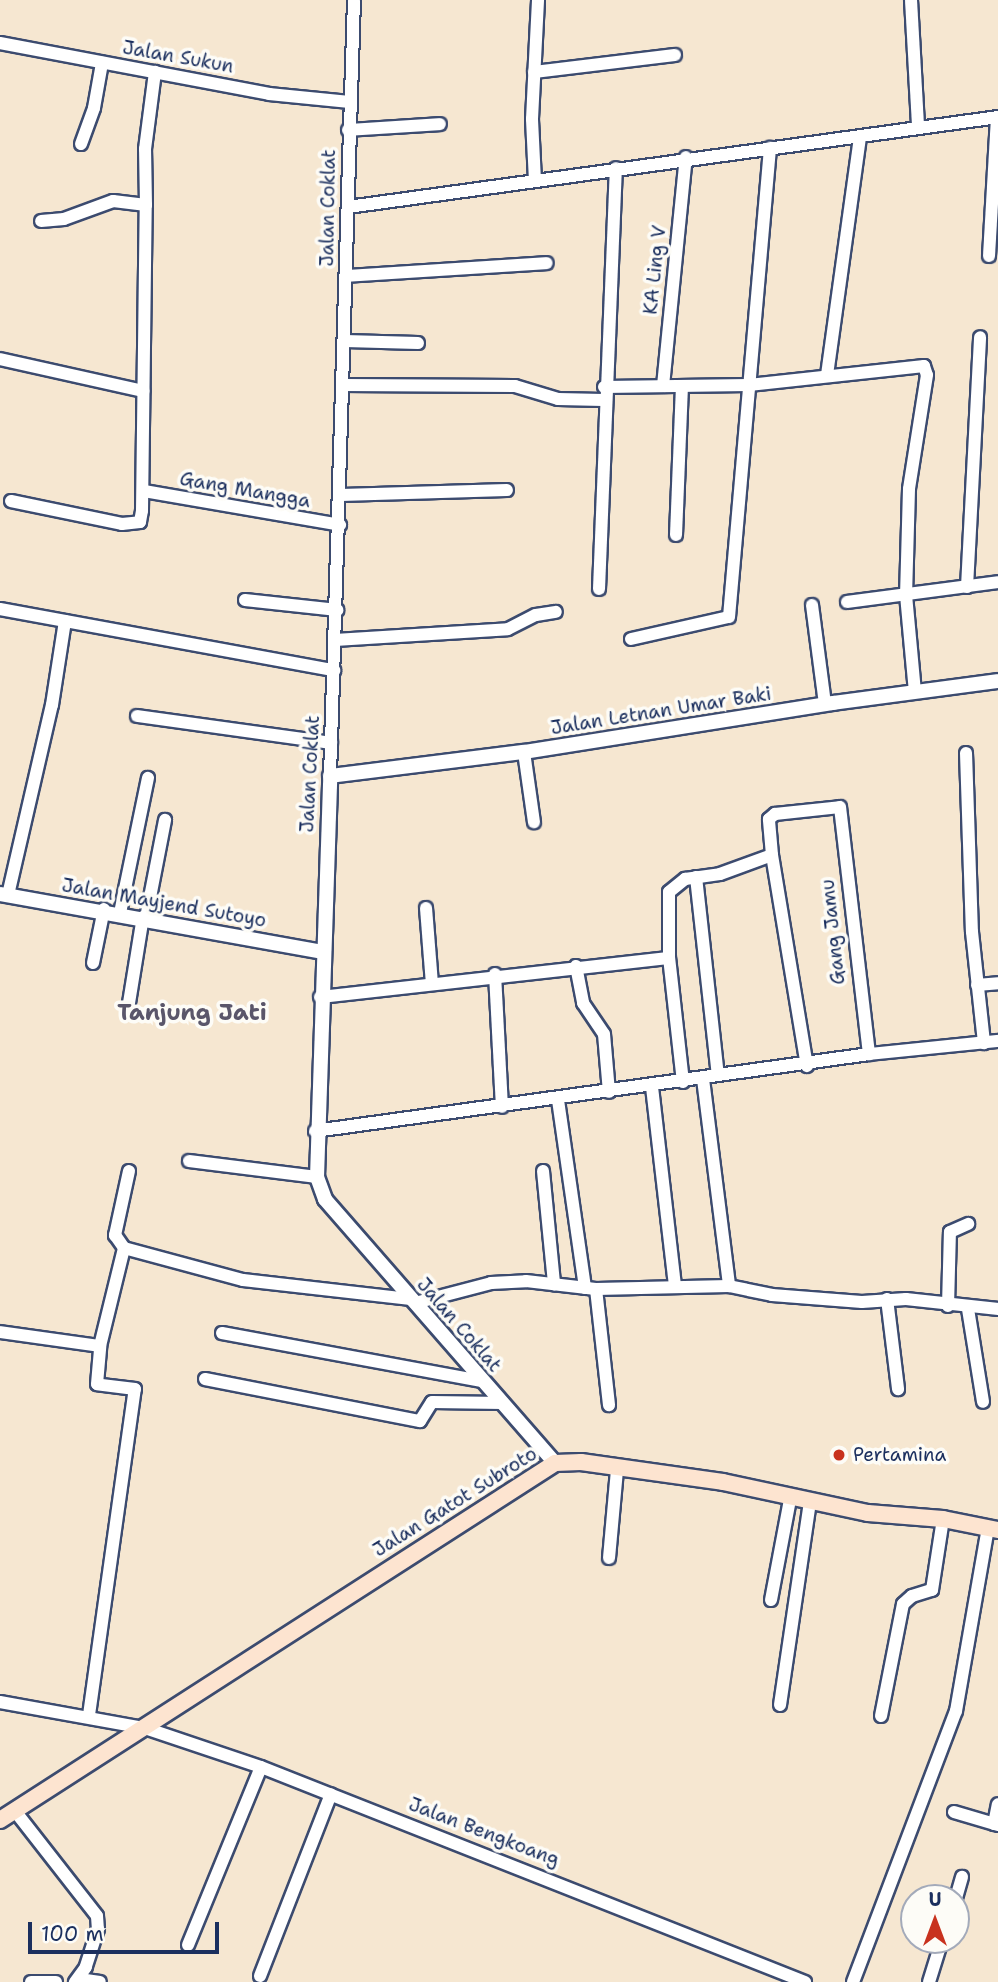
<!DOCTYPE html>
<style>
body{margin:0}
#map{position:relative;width:998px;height:1982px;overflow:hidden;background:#f6e7d1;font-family:"Shantell Sans",sans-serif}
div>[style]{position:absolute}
.roads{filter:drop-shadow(2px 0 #3c4b6f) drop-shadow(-2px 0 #3c4b6f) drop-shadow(0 2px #3c4b6f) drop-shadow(0 -2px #3c4b6f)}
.minor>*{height:12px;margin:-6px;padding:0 6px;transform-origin:6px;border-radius:6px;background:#fff}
.tertiary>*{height:14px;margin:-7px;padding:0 7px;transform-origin:7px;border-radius:7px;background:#fff}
.secondary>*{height:16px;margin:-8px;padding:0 8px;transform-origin:8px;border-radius:8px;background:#fde4d0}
.dots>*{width:19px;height:19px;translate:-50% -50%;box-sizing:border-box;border:4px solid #fdfcf7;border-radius:50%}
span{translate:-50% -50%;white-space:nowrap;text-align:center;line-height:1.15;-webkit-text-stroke:7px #fdfcf7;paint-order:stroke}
.street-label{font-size:19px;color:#1b2f5e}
.poi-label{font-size:19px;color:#1b2f5e}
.left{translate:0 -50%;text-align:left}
.quarter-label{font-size:23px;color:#5a566a;font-weight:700}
.north{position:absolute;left:900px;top:1884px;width:70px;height:70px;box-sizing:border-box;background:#fdfcf7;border:2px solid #a3aaba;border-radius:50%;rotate:0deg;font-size:19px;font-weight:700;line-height:28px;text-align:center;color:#1b2f5e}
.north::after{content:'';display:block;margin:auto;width:24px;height:32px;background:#c8321e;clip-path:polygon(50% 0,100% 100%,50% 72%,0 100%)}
.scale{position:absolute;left:28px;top:1922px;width:191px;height:32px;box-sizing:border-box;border:4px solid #1b2f5e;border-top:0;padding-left:9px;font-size:21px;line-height:24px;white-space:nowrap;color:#1b2f5e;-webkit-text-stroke:5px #fdfcf7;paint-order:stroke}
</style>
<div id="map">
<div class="roads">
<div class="minor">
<i style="left:911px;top:0;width:126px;rotate:86.8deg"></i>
<i style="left:0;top:43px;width:274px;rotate:10.7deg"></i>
<i style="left:269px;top:94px;width:81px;rotate:5.6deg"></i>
<i style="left:534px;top:72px;width:142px;rotate:-6.9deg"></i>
<i style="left:348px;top:130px;width:92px;rotate:-3.7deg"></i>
<i style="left:81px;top:144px;width:38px;rotate:-70deg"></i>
<i style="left:94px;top:108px;width:46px;rotate:-79.9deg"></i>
<i style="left:535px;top:181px;width:62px;rotate:-92.8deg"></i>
<i style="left:532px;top:119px;width:119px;rotate:-87.1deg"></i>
<i style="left:146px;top:205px;width:56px;rotate:-91deg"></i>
<i style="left:145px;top:149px;width:78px;rotate:-82.6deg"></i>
<i style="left:348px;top:207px;width:656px;rotate:-7.88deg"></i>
<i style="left:989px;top:256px;width:139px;rotate:-86.7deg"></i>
<i style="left:346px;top:276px;width:201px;rotate:-3.7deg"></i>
<i style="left:345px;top:341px;width:73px;rotate:1.6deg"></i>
<i style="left:0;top:359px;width:147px;rotate:12.6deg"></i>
<i style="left:827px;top:375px;width:240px;rotate:-82.1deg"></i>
<i style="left:343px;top:385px;width:172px;rotate:0.3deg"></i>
<i style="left:515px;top:386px;width:45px;rotate:16.8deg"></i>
<i style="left:558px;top:399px;width:45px;rotate:1.3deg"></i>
<i style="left:663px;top:386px;width:230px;rotate:-84.3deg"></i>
<i style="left:604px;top:387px;width:145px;rotate:-0.8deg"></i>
<i style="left:749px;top:385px;width:176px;rotate:-6.2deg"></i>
<i style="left:924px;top:366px;width:9px;rotate:72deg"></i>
<i style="left:927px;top:375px;width:115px;rotate:99deg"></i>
<i style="left:909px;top:489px;width:106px;rotate:91.6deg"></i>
<i style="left:906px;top:595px;width:97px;rotate:84.7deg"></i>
<i style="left:144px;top:491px;width:199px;rotate:9.8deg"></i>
<i style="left:341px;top:495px;width:166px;rotate:-1.7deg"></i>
<i style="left:11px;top:501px;width:113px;rotate:11.7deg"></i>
<i style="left:122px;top:524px;width:18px;rotate:-6deg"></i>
<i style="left:140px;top:522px;width:11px;rotate:-80deg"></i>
<i style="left:142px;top:511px;width:306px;rotate:-89.3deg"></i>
<i style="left:146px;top:205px;width:33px;rotate:-173deg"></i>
<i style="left:113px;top:201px;width:52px;rotate:159.8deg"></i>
<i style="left:64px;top:219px;width:23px;rotate:175deg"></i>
<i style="left:676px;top:535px;width:149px;rotate:-87.7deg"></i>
<i style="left:967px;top:587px;width:250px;rotate:-87deg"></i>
<i style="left:599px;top:589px;width:421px;rotate:-87.7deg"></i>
<i style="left:245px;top:600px;width:93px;rotate:6.2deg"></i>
<i style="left:847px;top:602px;width:152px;rotate:-7.5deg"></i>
<i style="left:812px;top:605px;width:100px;rotate:82.5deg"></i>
<i style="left:0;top:609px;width:340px;rotate:10.4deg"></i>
<i style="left:631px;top:639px;width:100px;rotate:-12.7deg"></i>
<i style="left:729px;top:617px;width:471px;rotate:-85deg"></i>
<i style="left:335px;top:640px;width:173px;rotate:-3.6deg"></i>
<i style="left:508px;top:629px;width:31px;rotate:-27deg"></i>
<i style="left:536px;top:615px;width:20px;rotate:-9deg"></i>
<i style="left:137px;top:716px;width:196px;rotate:7.9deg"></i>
<i style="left:524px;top:752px;width:71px;rotate:81.9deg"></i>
<i style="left:966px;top:753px;width:179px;rotate:88.1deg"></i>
<i style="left:972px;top:932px;width:112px;rotate:83.8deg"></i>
<i style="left:330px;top:776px;width:776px;rotate:-88.23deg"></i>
<i style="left:772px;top:855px;width:36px;rotate:-95deg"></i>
<i style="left:769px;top:819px;width:8px;rotate:-40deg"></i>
<i style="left:775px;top:814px;width:65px;rotate:-6.1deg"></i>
<i style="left:840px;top:807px;width:249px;rotate:83.3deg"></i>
<i style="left:696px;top:877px;width:199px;rotate:83.7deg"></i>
<i style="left:8px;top:895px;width:195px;rotate:-77deg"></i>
<i style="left:52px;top:705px;width:85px;rotate:-81.2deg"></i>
<i style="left:426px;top:908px;width:76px;rotate:85.5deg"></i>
<i style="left:120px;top:913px;width:138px;rotate:-78.3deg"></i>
<i style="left:146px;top:918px;width:100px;rotate:-79deg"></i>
<i style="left:93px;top:963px;width:55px;rotate:-78.5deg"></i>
<i style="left:576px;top:966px;width:38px;rotate:79deg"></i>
<i style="left:583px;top:1003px;width:37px;rotate:56deg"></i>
<i style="left:604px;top:1034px;width:58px;rotate:85.1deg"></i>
<i style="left:495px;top:974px;width:133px;rotate:87deg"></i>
<i style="left:977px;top:985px;width:21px;rotate:-5deg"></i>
<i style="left:320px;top:997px;width:351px;rotate:-6.4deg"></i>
<i style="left:129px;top:1003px;width:87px;rotate:-80.8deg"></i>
<i style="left:703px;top:1079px;width:209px;rotate:82.8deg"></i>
<i style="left:683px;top:1082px;width:125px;rotate:-96.4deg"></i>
<i style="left:669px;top:958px;width:66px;rotate:-90deg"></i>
<i style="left:669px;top:892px;width:21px;rotate:-39deg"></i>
<i style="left:685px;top:879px;width:35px;rotate:-8deg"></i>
<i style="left:720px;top:874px;width:55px;rotate:-20.1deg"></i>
<i style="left:772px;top:855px;width:214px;rotate:80.6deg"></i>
<i style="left:652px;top:1087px;width:200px;rotate:83.4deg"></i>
<i style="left:558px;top:1100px;width:190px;rotate:81.8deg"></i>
<i style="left:315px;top:1131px;width:559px;rotate:-7.91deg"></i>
<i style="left:869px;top:1054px;width:130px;rotate:-5.8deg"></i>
<i style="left:189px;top:1161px;width:129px;rotate:7.1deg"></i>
<i style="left:129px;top:1171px;width:66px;rotate:102.3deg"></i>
<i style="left:115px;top:1235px;width:16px;rotate:55deg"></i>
<i style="left:124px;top:1248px;width:123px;rotate:15.1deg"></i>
<i style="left:243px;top:1280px;width:169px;rotate:6.5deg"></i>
<i style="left:543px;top:1171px;width:114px;rotate:84.4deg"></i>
<i style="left:596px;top:1289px;width:117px;rotate:83.6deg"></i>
<i style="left:887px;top:1299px;width:91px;rotate:83deg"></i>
<i style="left:415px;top:1303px;width:79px;rotate:-14.7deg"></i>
<i style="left:491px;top:1283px;width:35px;rotate:-3deg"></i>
<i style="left:526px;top:1281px;width:70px;rotate:6.5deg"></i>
<i style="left:596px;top:1289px;width:133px;rotate:-1.3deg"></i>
<i style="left:729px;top:1286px;width:44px;rotate:11.8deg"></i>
<i style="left:772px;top:1295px;width:90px;rotate:4.4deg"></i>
<i style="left:862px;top:1302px;width:44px;rotate:-3.9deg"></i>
<i style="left:906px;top:1299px;width:93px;rotate:6.2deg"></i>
<i style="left:948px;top:1306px;width:74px;rotate:-88.5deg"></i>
<i style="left:950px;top:1232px;width:20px;rotate:-24deg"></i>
<i style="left:968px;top:1309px;width:94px;rotate:80.8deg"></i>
<i style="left:0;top:1332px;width:101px;rotate:8deg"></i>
<i style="left:222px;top:1333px;width:263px;rotate:10.5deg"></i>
<i style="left:205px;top:1379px;width:219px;rotate:11.1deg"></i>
<i style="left:420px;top:1421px;width:22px;rotate:-58deg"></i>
<i style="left:432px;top:1402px;width:71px;rotate:0.8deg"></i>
<i style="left:609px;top:1558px;width:88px;rotate:-84.8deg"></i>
<i style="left:771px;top:1600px;width:103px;rotate:-79.3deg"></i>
<i style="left:0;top:1702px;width:147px;rotate:10.2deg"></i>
<i style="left:145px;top:1728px;width:122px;rotate:18.6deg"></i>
<i style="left:261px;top:1767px;width:585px;rotate:21.56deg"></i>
<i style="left:780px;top:1705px;width:204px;rotate:-81.6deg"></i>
<i style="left:89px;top:1715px;width:329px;rotate:-82deg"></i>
<i style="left:135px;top:1389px;width:38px;rotate:-173deg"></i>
<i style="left:97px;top:1384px;width:38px;rotate:-85deg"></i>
<i style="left:100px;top:1346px;width:101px;rotate:-76.2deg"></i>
<i style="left:881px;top:1716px;width:114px;rotate:-78.9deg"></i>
<i style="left:903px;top:1604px;width:12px;rotate:-42deg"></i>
<i style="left:912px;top:1596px;width:21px;rotate:-17deg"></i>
<i style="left:932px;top:1590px;width:72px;rotate:-81.2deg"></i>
<i style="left:15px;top:1811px;width:133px;rotate:52deg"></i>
<i style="left:97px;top:1916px;width:13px;rotate:86deg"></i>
<i style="left:98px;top:1929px;width:40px;rotate:108deg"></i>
<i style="left:86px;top:1967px;width:19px;rotate:126deg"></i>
<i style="left:954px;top:1812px;width:46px;rotate:16.5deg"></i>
<i style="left:994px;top:1824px;width:20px;rotate:-79deg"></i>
<i style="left:956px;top:1898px;width:22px;rotate:-74deg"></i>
<i style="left:188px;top:1945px;width:192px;rotate:-67.7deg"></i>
<i style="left:260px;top:1976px;width:195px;rotate:-68.7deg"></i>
<i style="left:79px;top:1979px;width:21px;rotate:8deg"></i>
<i style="left:31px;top:1982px;width:25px"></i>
<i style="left:853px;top:1982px;width:290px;rotate:-69.2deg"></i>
<i style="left:956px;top:1711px;width:187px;rotate:-80.1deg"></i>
<i style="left:929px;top:1982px;width:44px;rotate:-72.8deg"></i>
</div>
<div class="tertiary">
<i style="left:0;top:894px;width:326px;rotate:10.2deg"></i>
<i style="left:555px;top:1463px;width:350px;rotate:-131.1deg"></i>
<i style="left:325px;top:1199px;width:23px;rotate:-110deg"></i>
<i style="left:317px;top:1177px;width:401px;rotate:-88.1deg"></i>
<i style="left:330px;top:776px;width:195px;rotate:-7.1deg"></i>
<i style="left:524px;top:752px;width:313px;rotate:-9deg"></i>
<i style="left:833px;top:703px;width:166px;rotate:-7.6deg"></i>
</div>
<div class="secondary">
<i style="left:0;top:1820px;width:660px;rotate:-32.75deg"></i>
<i style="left:555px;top:1463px;width:26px;rotate:-2deg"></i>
<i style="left:581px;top:1462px;width:143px;rotate:8deg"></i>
<i style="left:723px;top:1482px;width:148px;rotate:12.1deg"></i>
<i style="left:868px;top:1513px;width:75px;rotate:4.6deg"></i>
<i style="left:943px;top:1519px;width:56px;rotate:11.3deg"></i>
</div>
</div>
<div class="dots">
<i style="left:839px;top:1455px;background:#c8321e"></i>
</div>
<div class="street-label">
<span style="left:178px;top:57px;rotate:10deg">Jalan Sukun</span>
<span style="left:328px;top:208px;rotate:-89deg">Jalan Coklat</span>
<span style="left:655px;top:270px;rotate:-84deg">KA Ling V</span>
<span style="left:245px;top:490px;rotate:10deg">Gang Mangga</span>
<span style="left:661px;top:711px;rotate:-9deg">Jalan Letnan Umar Baki</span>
<span style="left:310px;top:774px;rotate:-87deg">Jalan Coklat</span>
<span style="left:164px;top:903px;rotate:10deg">Jalan Mayjend Sutoyo</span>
<span style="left:833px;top:932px;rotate:-96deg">Gang Jamu</span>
<span style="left:459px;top:1325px;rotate:49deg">Jalan Coklat</span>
<span style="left:455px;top:1502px;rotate:-32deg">Jalan Gatot Subroto</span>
<span style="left:484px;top:1832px;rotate:21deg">Jalan Bengkoang</span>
</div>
<div class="poi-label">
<span class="left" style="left:853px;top:1455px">Pertamina</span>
</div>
<div class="quarter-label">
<span style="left:192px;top:1012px">Tanjung Jati</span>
</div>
<div class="north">U</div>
<div class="scale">100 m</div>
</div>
